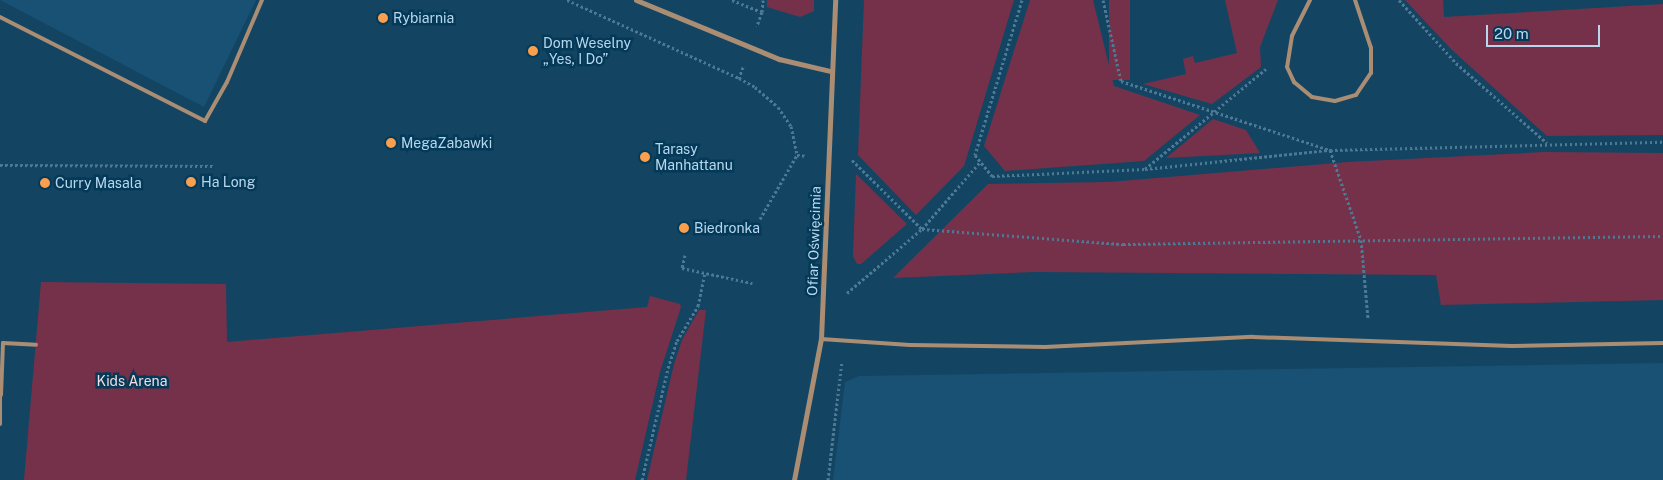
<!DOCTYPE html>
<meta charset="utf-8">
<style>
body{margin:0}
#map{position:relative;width:1663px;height:480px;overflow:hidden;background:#134563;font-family:"Public Sans",sans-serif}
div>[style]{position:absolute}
.built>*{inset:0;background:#185173}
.green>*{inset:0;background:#753149;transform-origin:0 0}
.path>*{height:3px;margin-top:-1.5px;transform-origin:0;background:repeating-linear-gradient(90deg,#4d7994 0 2.5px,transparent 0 5px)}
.service>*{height:4px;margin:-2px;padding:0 2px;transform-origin:2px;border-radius:2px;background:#ab8d74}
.minor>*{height:5px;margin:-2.5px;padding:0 2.5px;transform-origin:2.5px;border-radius:2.5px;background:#ab8d74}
.dots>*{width:14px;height:14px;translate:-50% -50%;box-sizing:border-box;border:2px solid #043a58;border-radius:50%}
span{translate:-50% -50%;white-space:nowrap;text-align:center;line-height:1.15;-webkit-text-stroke:5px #043a58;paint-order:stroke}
.poi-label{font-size:14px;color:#b8d7ee}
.left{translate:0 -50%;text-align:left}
.street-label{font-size:14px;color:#b8d7ee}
.park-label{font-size:14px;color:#f4dce2}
.scale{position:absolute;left:1486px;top:25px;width:114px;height:22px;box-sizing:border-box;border:2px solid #b8d7ee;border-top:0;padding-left:6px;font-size:15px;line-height:18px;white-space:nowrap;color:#b8d7ee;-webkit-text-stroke:4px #043a58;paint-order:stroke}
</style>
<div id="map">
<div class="built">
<i style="clip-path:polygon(0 0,256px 0,204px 107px)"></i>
<i style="clip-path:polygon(1663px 363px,1663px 480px,833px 480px,845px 382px,859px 376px)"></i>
</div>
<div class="green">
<i style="clip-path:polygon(767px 0,814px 0,814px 11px,800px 17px,767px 7px)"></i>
<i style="clip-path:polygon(864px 0,1014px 0,964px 166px,916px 215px,858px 155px)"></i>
<i style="clip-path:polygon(1030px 0,1093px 0,1114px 86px,1200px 115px,1144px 161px,1005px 171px,984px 146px)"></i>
<i style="left:1109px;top:0;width:21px;height:80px"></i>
<i style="clip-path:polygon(1225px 0,1278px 0,1260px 47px,1261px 67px,1212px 104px,1143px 84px,1186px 74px,1183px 59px,1193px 56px,1195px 63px,1237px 53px)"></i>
<i style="clip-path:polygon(1405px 0,1443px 0,1444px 17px,1663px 4px,1663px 135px,1547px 136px,1451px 49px)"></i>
<i style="clip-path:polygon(1213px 119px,1246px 130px,1260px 153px,1166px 158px)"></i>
<i style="clip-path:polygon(1545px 152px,1663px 153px,1663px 300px,1441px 305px,1436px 275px,1034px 272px,893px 278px,988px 184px,1109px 182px,1348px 162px)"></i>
<i style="clip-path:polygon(856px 174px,907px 224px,861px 264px,857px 264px,853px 256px)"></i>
<i style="clip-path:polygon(41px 282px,226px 284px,227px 342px,647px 307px,650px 296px,680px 304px,681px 307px,660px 372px,635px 480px,24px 480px)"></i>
<i style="clip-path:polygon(699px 310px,706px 310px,686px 480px,647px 480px,674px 364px,682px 340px)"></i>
</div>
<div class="path">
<i style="left:567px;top:0;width:189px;rotate:24.4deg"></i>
<i style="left:732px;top:0;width:32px;rotate:22deg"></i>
<i style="left:762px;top:12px;width:15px;rotate:110deg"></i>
<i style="left:1022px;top:0;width:162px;rotate:106.9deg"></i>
<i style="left:975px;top:155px;width:27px;rotate:51deg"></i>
<i style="left:992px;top:176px;width:153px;rotate:-2.6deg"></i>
<i style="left:1145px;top:169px;width:186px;rotate:-5.9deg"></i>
<i style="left:1330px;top:150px;width:333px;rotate:-1.4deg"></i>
<i style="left:1103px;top:0;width:83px;rotate:77.5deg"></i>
<i style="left:1121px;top:81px;width:220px;rotate:18.3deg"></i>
<i style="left:1330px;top:150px;width:95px;rotate:71deg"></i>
<i style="left:1361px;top:240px;width:79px;rotate:84.9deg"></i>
<i style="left:1399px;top:0;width:85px;rotate:47.9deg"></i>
<i style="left:1456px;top:63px;width:121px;rotate:41.3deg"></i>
<i style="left:762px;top:12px;width:12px;rotate:-85deg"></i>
<i style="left:743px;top:67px;width:12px;rotate:110deg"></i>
<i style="left:739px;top:78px;width:18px;rotate:29deg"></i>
<i style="left:755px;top:87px;width:30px;rotate:41deg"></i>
<i style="left:778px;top:107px;width:23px;rotate:56deg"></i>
<i style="left:791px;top:126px;width:30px;rotate:78deg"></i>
<i style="left:797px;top:155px;width:10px;rotate:6deg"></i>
<i style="left:852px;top:160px;width:98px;rotate:44.6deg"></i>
<i style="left:922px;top:229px;width:202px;rotate:4.3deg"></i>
<i style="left:1123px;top:244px;width:540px;rotate:-0.85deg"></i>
<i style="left:0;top:165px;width:214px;rotate:0.3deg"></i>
<i style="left:1145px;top:169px;width:157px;rotate:-39.6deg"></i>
<i style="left:760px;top:219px;width:74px;rotate:-60deg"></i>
<i style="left:685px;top:255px;width:13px;rotate:103deg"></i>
<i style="left:682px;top:268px;width:72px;rotate:12.1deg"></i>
<i style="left:847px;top:293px;width:99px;rotate:-40.5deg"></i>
<i style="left:922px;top:229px;width:90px;rotate:-49.1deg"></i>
<i style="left:642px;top:480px;width:115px;rotate:-76.9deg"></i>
<i style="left:668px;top:368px;width:28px;rotate:-72deg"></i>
<i style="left:677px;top:341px;width:41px;rotate:-59deg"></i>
<i style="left:698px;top:306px;width:34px;rotate:-78deg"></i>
<i style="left:828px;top:480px;width:120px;rotate:-83.3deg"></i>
</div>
<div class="service">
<i style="left:1310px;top:0;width:40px;rotate:116.6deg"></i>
<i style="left:1292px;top:36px;width:31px;rotate:99deg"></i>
<i style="left:1287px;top:67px;width:17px;rotate:65deg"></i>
<i style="left:1294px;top:82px;width:23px;rotate:40deg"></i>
<i style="left:1312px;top:97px;width:23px;rotate:10deg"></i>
<i style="left:1335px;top:101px;width:22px;rotate:-16deg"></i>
<i style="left:1356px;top:95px;width:27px;rotate:-56deg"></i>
<i style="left:1371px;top:73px;width:25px;rotate:-90deg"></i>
<i style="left:1371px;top:48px;width:51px;rotate:-108.4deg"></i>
<i style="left:0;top:17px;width:230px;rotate:26.9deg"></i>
<i style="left:205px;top:121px;width:45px;rotate:-60.6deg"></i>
<i style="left:227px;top:82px;width:89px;rotate:-66.9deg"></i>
<i style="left:821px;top:339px;width:89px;rotate:3.9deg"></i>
<i style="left:910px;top:345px;width:135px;rotate:0.8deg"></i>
<i style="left:1045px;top:347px;width:208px;rotate:-2.8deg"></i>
<i style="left:1253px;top:337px;width:259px;rotate:2deg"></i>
<i style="left:1512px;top:346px;width:151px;rotate:-1.1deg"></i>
<i style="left:0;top:395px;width:29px;rotate:90deg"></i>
<i style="left:1px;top:395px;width:52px;rotate:-87.8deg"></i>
<i style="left:3px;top:343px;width:33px;rotate:3deg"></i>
</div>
<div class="minor">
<i style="left:636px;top:0;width:155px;rotate:22.4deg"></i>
<i style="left:779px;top:59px;width:52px;rotate:13.2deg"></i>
<i style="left:794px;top:480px;width:144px;rotate:-79.2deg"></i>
<i style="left:821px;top:339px;width:339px;rotate:-87.6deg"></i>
</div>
<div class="dots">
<i style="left:383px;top:18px;background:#f99f4d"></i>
<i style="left:533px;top:51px;background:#f99f4d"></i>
<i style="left:391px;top:143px;background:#f99f4d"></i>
<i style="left:645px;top:157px;background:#f99f4d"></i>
<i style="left:191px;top:182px;background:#f99f4d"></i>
<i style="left:45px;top:183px;background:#f99f4d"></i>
<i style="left:684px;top:228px;background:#f99f4d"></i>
</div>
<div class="poi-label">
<span class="left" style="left:393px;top:18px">Rybiarnia</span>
<span class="left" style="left:543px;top:51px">Dom Weselny<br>„Yes, I Do”</span>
<span class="left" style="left:401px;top:143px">MegaZabawki</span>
<span class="left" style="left:655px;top:157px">Tarasy<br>Manhattanu</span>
<span class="left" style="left:201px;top:182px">Ha Long</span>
<span class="left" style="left:55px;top:183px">Curry Masala</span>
<span class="left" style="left:694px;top:228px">Biedronka</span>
</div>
<div class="street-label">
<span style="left:814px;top:241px;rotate:-88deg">Ofiar Oświęcimia</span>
</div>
<div class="park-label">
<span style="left:132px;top:381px">Kids Arena</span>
</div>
<div class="scale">20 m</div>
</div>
